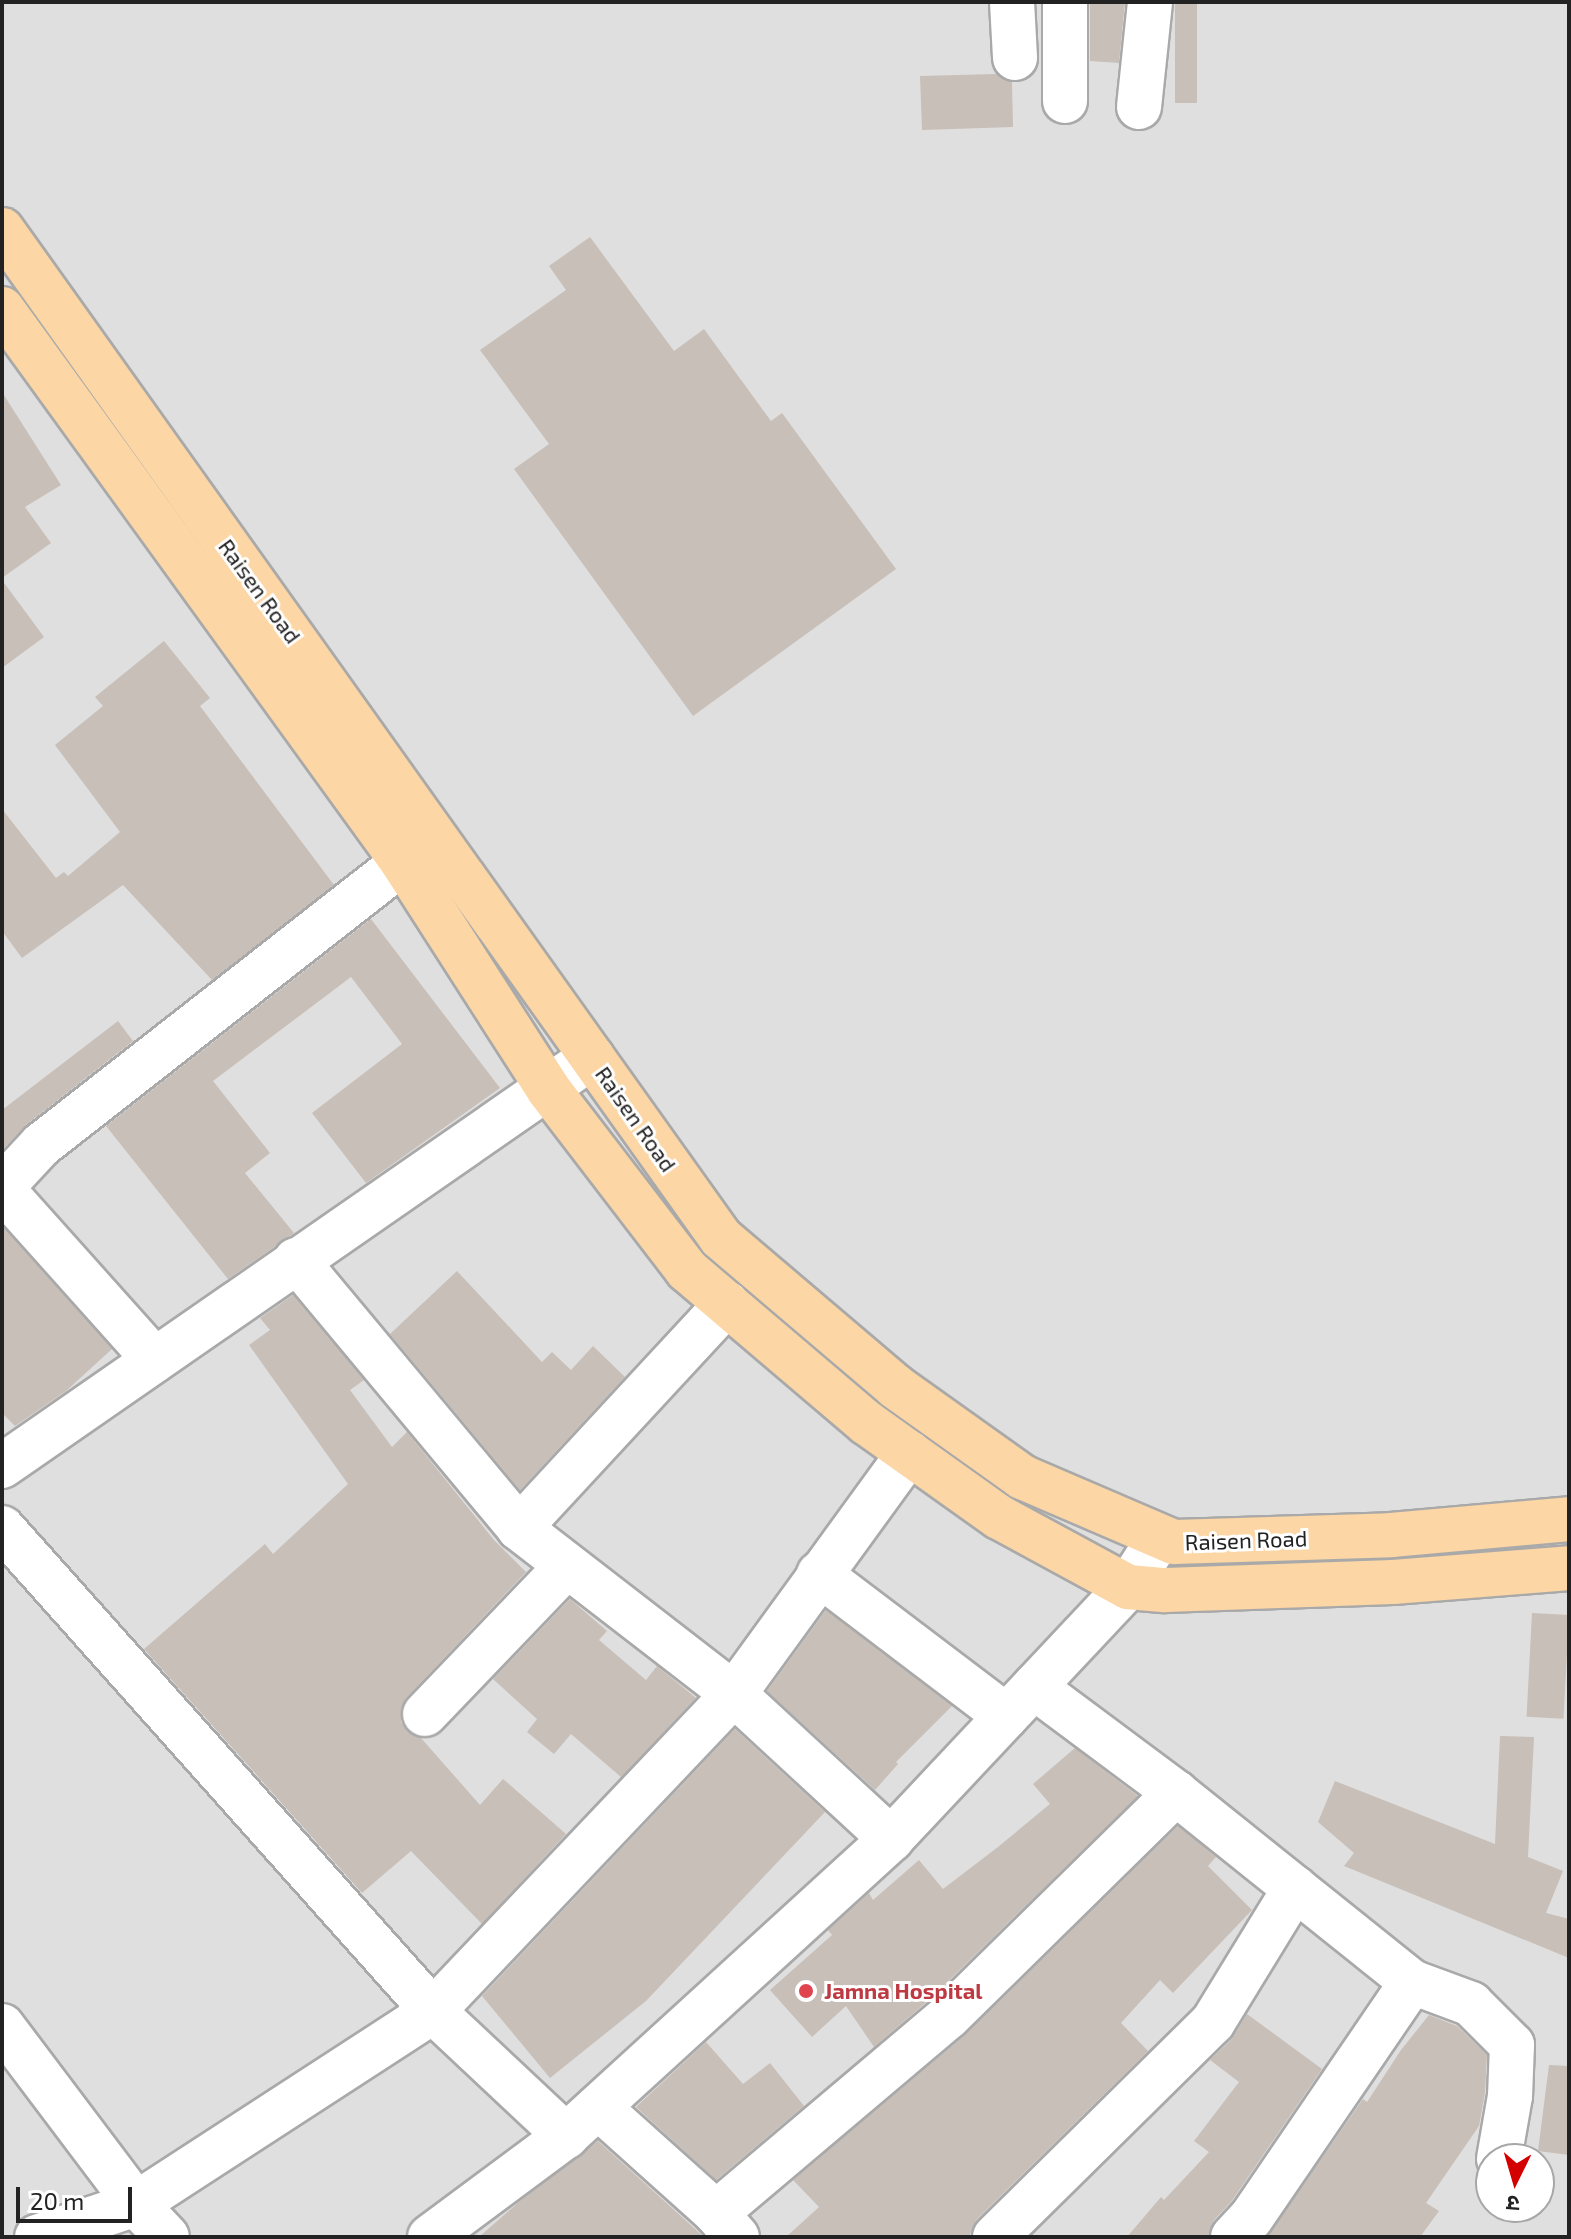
<!DOCTYPE html>
<meta charset="utf-8">
<style>
body{margin:0}
#map{position:relative;width:1571px;height:2239px;overflow:hidden;background:#f2efe9;font-family:"Exo 2","Noto Sans Devanagari",sans-serif}
div>[style]{position:absolute}
.residential>*{inset:0;background:#e0dfdf}
.building>*{inset:0;background:#c7bfb8;transform-origin:0 0}
.roads{filter:drop-shadow(2px 0 #a9a9a9) drop-shadow(-2px 0 #a9a9a9) drop-shadow(0 2px #a9a9a9) drop-shadow(0 -2px #a9a9a9)}
.minor>*{height:44px;margin:-22px;padding:0 22px;transform-origin:22px;border-radius:22px;background:#fff}
.major>*{height:44px;margin:-22px;padding:0 22px;transform-origin:22px;border-radius:22px;background:#fcd6a4}
.dots>*{width:22px;height:22px;translate:-50% -50%;box-sizing:border-box;border:4px solid #fff;border-radius:50%}
span{translate:-50% -50%;white-space:nowrap;text-align:center;line-height:1.15;-webkit-text-stroke:6px #fff;paint-order:stroke}
.street-label{font-size:22px;color:#222}
.health-label{font-size:22px;color:#be3a42;font-weight:700}
.left{translate:0 -50%;text-align:left}
.frame{position:absolute;inset:0;border:4px solid #222;pointer-events:none}
.north{position:absolute;left:1475px;top:2143px;width:80px;height:80px;box-sizing:border-box;background:#fff;border:2px solid #a7a7a7;border-radius:50%;rotate:185deg;font-size:22px;font-weight:700;line-height:32px;text-align:center;color:#222}
.north::after{content:'';display:block;margin:auto;width:28px;height:36px;background:#d40000;clip-path:polygon(50% 0,100% 100%,50% 72%,0 100%)}
.scale{position:absolute;left:16px;top:2187px;width:116px;height:36px;box-sizing:border-box;border:4px solid #222;border-top:0;padding-left:10px;font-size:24px;line-height:28px;white-space:nowrap;color:#222;-webkit-text-stroke:6px #fff;paint-order:stroke}
</style>
<div id="map">
<div class="residential">
<i style="clip-path:polygon(evenodd,2px 2px,1569px 2px,1569px 2237px,2px 2237px,2px 2px,1491px 2159px,1539px 2159px,1539px 2207px,1491px 2207px,1491px 2159px)"></i>
</div>
<div class="building">
<i style="clip-path:polygon(1090px 2px,1125px 2px,1119px 63px,1090px 61px)"></i>
<i style="left:1175px;top:2px;width:22px;height:101px"></i>
<i style="clip-path:polygon(996px 74px,1012px 82px,1013px 127px,922px 130px,920px 76px)"></i>
<i style="clip-path:polygon(590px 237px,674px 351px,704px 329px,771px 421px,782px 413px,896px 569px,693px 716px,514px 469px,549px 444px,480px 350px,566px 290px,549px 266px)"></i>
<i style="clip-path:polygon(2px 392px,61px 485px,25px 507px,51px 543px,2px 578px)"></i>
<i style="clip-path:polygon(2px 580px,44px 637px,2px 668px)"></i>
<i style="clip-path:polygon(164px 641px,210px 698px,200px 706px,334px 885px,212px 980px,123px 885px,22px 958px,2px 931px,2px 809px,56px 878px,64px 872px,68px 876px,120px 832px,55px 745px,103px 706px,95px 697px)"></i>
<i style="clip-path:polygon(371px 919px,500px 1088px,366px 1183px,312px 1113px,402px 1044px,351px 977px,213px 1081px,270px 1153px,245px 1173px,294px 1233px,228px 1279px,106px 1126px)"></i>
<i style="clip-path:polygon(118px 1021px,133px 1041px,26px 1125px,2px 1150px,2px 1110px)"></i>
<i style="clip-path:polygon(2px 1226px,112px 1349px,66px 1391px,15px 1426px,2px 1413px)"></i>
<i style="clip-path:polygon(457px 1271px,542px 1362px,552px 1352px,571px 1370px,593px 1346px,625px 1377px,520px 1490px,390px 1334px)"></i>
<i style="clip-path:polygon(293px 1295px,364px 1380px,350px 1390px,392px 1447px,407px 1432px,494px 1540px,526px 1572px,407px 1697px,401px 1709px,401px 1722px,407px 1731px,421px 1738px,480px 1805px,503px 1779px,566px 1834px,482px 1924px,411px 1851px,362px 1893px,144px 1649px,265px 1544px,273px 1554px,348px 1484px,249px 1345px,270px 1330px,260px 1318px)"></i>
<i style="clip-path:polygon(570px 1599px,607px 1631px,599px 1640px,646px 1680px,657px 1666px,696px 1698px,621px 1777px,571px 1734px,554px 1754px,527px 1732px,537px 1719px,493px 1679px)"></i>
<i style="clip-path:polygon(826px 1610px,952px 1706px,896px 1762px,898px 1764px,875px 1790px,767px 1691px)"></i>
<i style="left:1532px;top:1613px;width:37px;height:104px;rotate:3deg"></i>
<i style="clip-path:polygon(735px 1729px,825px 1812px,646px 2001px,550px 2078px,482px 1996px)"></i>
<i style="clip-path:polygon(1500px 1736px,1534px 1737px,1528px 1857px,1563px 1871px,1546px 1913px,1569px 1919px,1569px 1958px,1344px 1866px,1354px 1853px,1318px 1822px,1335px 1781px,1495px 1844px)"></i>
<i style="clip-path:polygon(1075px 1748px,1138px 1796px,931px 1998px,874px 2047px,846px 2006px,812px 2037px,770px 1990px,832px 1935px,828px 1930px,869px 1893px,873px 1900px,919px 1860px,943px 1889px,998px 1847px,1050px 1804px,1033px 1784px)"></i>
<i style="clip-path:polygon(1178px 1826px,1216px 1857px,1208px 1866px,1252px 1910px,1173px 1993px,1160px 1980px,1121px 2023px,1148px 2051px,977px 2219px,969px 2237px,786px 2237px,819px 2207px,793px 2180px,965px 2035px)"></i>
<i style="clip-path:polygon(1247px 2014px,1322px 2069px,1231px 2202px,1214px 2220px,1209px 2237px,1127px 2237px,1161px 2197px,1164px 2200px,1209px 2152px,1194px 2141px,1239px 2082px,1210px 2060px,1231px 2040px)"></i>
<i style="clip-path:polygon(1429px 2015px,1457px 2026px,1487px 2055px,1485px 2093px,1479px 2126px,1426px 2203px,1439px 2211px,1420px 2237px,1267px 2237px,1363px 2099px,1367px 2102px,1401px 2050px)"></i>
<i style="clip-path:polygon(706px 2042px,743px 2084px,770px 2063px,804px 2106px,716px 2180px,636px 2107px)"></i>
<i style="clip-path:polygon(1549px 2065px,1569px 2066px,1569px 2155px,1538px 2151px)"></i>
<i style="clip-path:polygon(598px 2141px,704px 2237px,479px 2237px,520px 2201px)"></i>
</div>
<div class="roads">
<div class="minor">
<i style="left:1012px;top:2px;width:56px;rotate:86.9deg"></i>
<i style="left:1065px;top:101px;width:99px;rotate:-90deg"></i>
<i style="left:1139px;top:107px;width:106px;rotate:-84deg"></i>
<i style="left:2px;top:1187px;width:57px;rotate:-47.1deg"></i>
<i style="left:41px;top:1145px;width:496px;rotate:-38deg"></i>
<i style="left:2px;top:1189px;width:229px;rotate:48.2deg"></i>
<i style="left:296px;top:1260px;width:349px;rotate:50.2deg"></i>
<i style="left:519px;top:1528px;width:272px;rotate:37.7deg"></i>
<i style="left:734px;top:1694px;width:214px;rotate:42.7deg"></i>
<i style="left:2px;top:1466px;width:718px;rotate:-34.73deg"></i>
<i style="left:2px;top:1528px;width:647px;rotate:48.26deg"></i>
<i style="left:433px;top:2011px;width:183px;rotate:43.2deg"></i>
<i style="left:519px;top:1528px;width:306px;rotate:-47.2deg"></i>
<i style="left:819px;top:1574px;width:235px;rotate:37.2deg"></i>
<i style="left:1034px;top:1687px;width:177px;rotate:36.7deg"></i>
<i style="left:1176px;top:1793px;width:302px;rotate:38.7deg"></i>
<i style="left:1412px;top:1982px;width:63px;rotate:20.4deg"></i>
<i style="left:1471px;top:2004px;width:58px;rotate:45deg"></i>
<i style="left:1512px;top:2045px;width:51px;rotate:92.2deg"></i>
<i style="left:1510px;top:2096px;width:64px;rotate:99.9deg"></i>
<i style="left:425px;top:1714px;width:204px;rotate:-46.2deg"></i>
<i style="left:2px;top:2026px;width:223px;rotate:53deg"></i>
<i style="left:136px;top:2204px;width:45px;rotate:46.8deg"></i>
<i style="left:598px;top:2107px;width:159px;rotate:41.9deg"></i>
<i style="left:716px;top:2213px;width:32px;rotate:49deg"></i>
<i style="left:716px;top:2213px;width:304px;rotate:-40.2deg"></i>
<i style="left:948px;top:2017px;width:320px;rotate:-44.5deg"></i>
<i style="left:37px;top:2237px;width:104px;rotate:-18.4deg"></i>
<i style="left:136px;top:2204px;width:354px;rotate:-33deg"></i>
<i style="left:433px;top:2011px;width:437px;rotate:-46.5deg"></i>
<i style="left:734px;top:1694px;width:298px;rotate:-54deg"></i>
<i style="left:430px;top:2237px;width:169px;rotate:-36.6deg"></i>
<i style="left:566px;top:2136px;width:440px;rotate:-42.4deg"></i>
<i style="left:891px;top:1839px;width:346px;rotate:-46.8deg"></i>
<i style="left:1128px;top:1587px;width:59px;rotate:-57.4deg"></i>
<i style="left:995px;top:2237px;width:306px;rotate:-44.6deg"></i>
<i style="left:1213px;top:2022px;width:157px;rotate:-58.5deg"></i>
<i style="left:1233px;top:2237px;width:26px;rotate:-47deg"></i>
<i style="left:1251px;top:2218px;width:286px;rotate:-55.7deg"></i>
</div>
<div class="major">
<i style="left:2px;top:230px;width:1238px;rotate:54.5deg"></i>
<i style="left:721px;top:1238px;width:230px;rotate:40.4deg"></i>
<i style="left:896px;top:1387px;width:155px;rotate:35.5deg"></i>
<i style="left:1022px;top:1477px;width:165px;rotate:23.2deg"></i>
<i style="left:1174px;top:1542px;width:217px;rotate:-1.8deg"></i>
<i style="left:1391px;top:1535px;width:179px;rotate:-5.1deg"></i>
<i style="left:2px;top:309px;width:682px;rotate:54.07deg"></i>
<i style="left:402px;top:861px;width:272px;rotate:57.3deg"></i>
<i style="left:549px;top:1090px;width:227px;rotate:52.5deg"></i>
<i style="left:687px;top:1270px;width:236px;rotate:40.4deg"></i>
<i style="left:867px;top:1423px;width:162px;rotate:35.5deg"></i>
<i style="left:999px;top:1517px;width:147px;rotate:28.5deg"></i>
<i style="left:1128px;top:1587px;width:37px;rotate:5deg"></i>
<i style="left:1165px;top:1590px;width:228px;rotate:-2deg"></i>
<i style="left:1393px;top:1582px;width:177px;rotate:-4.5deg"></i>
</div>
</div>
<div class="dots">
<i style="left:806px;top:1991px;background:#e0444e"></i>
</div>
<div class="street-label">
<span style="left:260px;top:591px;rotate:54deg">Raisen Road</span>
<span style="left:636px;top:1119px;rotate:55deg">Raisen Road</span>
<span style="left:1246px;top:1540px;rotate:-2deg">Raisen Road</span>
</div>
<div class="health-label">
<span class="left" style="left:824px;top:1991px">Jamna Hospital</span>
</div>
<div class="frame"></div>
<div class="north">उ</div>
<div class="scale">20 m</div>
</div>
